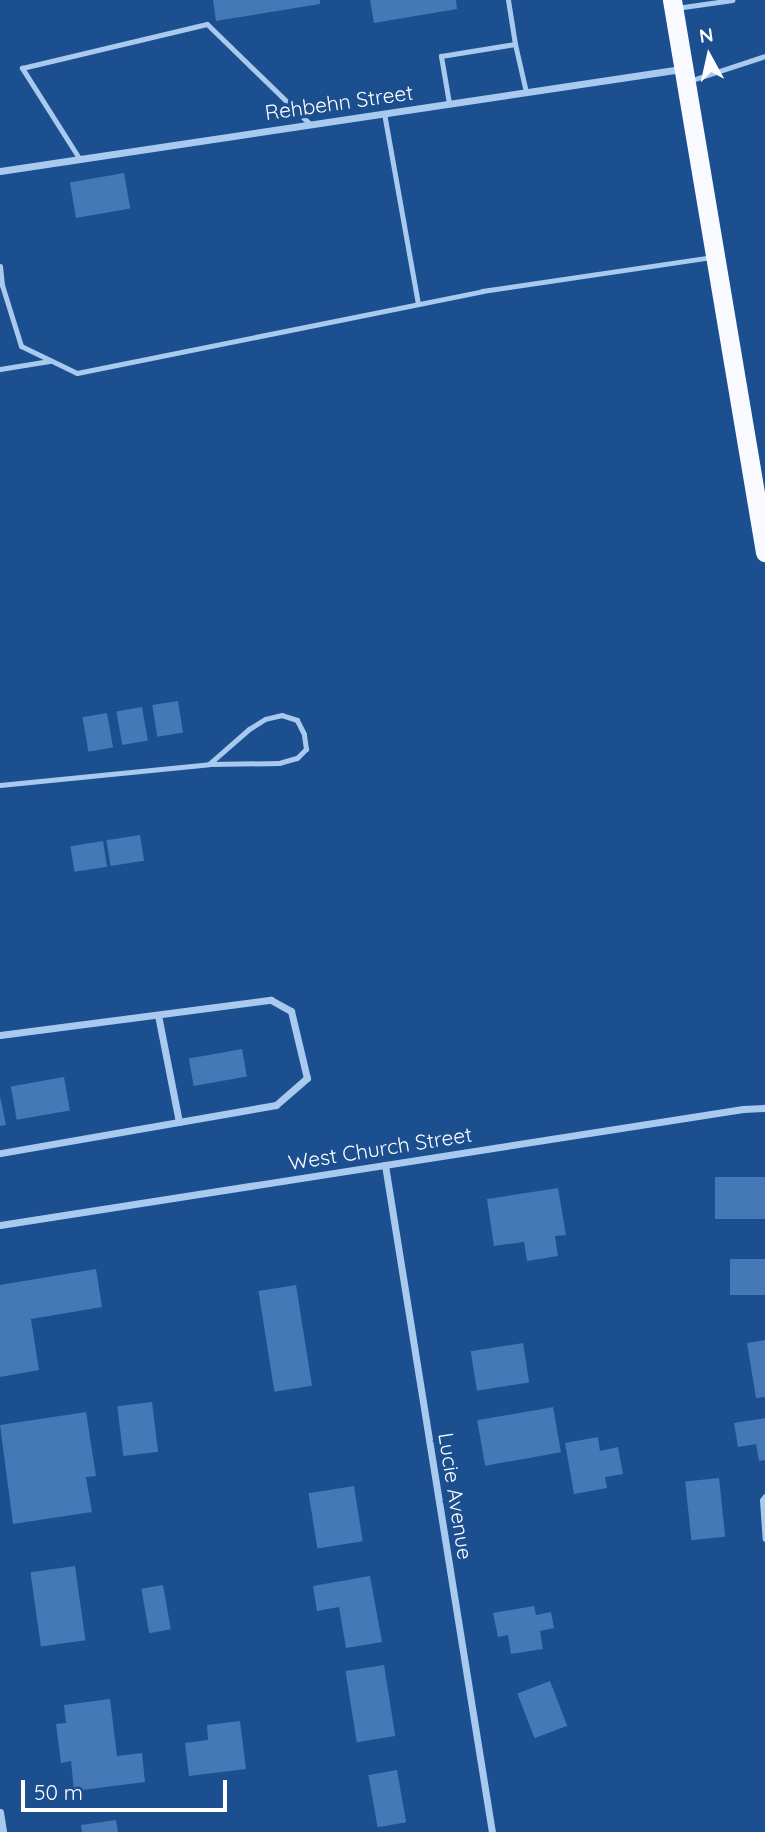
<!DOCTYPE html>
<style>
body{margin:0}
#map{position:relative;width:765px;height:1832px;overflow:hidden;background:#1b4f8f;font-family:Quicksand,sans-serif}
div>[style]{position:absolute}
.building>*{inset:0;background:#4478b7;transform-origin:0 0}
.service>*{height:5px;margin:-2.5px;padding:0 2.5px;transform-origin:2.5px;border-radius:2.5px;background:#a9c9ee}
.minor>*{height:7px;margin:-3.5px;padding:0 3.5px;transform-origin:3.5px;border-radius:3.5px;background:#a9c9ee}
.trunk>*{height:19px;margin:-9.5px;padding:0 9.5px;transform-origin:9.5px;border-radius:9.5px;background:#f8faff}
span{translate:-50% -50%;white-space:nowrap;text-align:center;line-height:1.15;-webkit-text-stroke:7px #1b4f8f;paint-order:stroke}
.street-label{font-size:21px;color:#fff}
.north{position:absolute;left:674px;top:21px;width:70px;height:70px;-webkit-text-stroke:5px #1b4f8f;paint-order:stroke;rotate:352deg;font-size:19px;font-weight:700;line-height:28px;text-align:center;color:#fff}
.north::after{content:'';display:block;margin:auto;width:24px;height:32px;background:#fff;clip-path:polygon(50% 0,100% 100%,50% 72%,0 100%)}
.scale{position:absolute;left:21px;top:1780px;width:206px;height:32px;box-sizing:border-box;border:4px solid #fff;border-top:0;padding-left:9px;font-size:21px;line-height:24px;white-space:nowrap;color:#fff;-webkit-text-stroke:5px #1b4f8f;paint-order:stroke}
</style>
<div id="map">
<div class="building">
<i style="clip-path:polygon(213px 0,320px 0,320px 4px,216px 21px)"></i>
<i style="clip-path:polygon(370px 0,456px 0,457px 9px,374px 23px)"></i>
<i style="left:124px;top:173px;width:36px;height:55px;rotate:80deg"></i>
<i style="left:178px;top:701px;width:32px;height:26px;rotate:81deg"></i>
<i style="left:142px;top:707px;width:34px;height:26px;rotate:80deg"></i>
<i style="left:107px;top:713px;width:35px;height:25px;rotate:80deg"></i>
<i style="left:140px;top:835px;width:26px;height:34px;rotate:81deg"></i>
<i style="left:103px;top:841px;width:26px;height:33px;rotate:81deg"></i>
<i style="left:242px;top:1049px;width:28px;height:54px;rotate:80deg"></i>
<i style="left:64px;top:1077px;width:34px;height:54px;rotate:80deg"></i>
<i style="clip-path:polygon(0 1096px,6px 1125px,0 1126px)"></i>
<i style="left:765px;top:1177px;width:42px;height:50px;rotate:90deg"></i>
<i style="clip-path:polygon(558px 1188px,566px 1235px,555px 1236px,558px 1256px,527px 1261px,524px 1242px,494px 1246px,487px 1199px)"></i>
<i style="left:765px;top:1259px;width:36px;height:35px;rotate:90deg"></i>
<i style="clip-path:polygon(96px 1269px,102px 1307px,31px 1319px,39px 1370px,0 1377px,0 1285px)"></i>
<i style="left:296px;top:1285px;width:102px;height:38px;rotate:81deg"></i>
<i style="clip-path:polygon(765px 1340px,765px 1397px,756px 1398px,747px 1343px)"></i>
<i style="left:523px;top:1343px;width:40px;height:53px;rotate:81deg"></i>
<i style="left:152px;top:1402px;width:50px;height:35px;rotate:83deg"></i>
<i style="left:553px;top:1407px;width:46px;height:77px;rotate:80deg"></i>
<i style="clip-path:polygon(86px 1412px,96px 1476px,86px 1477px,92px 1512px,13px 1524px,0 1425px)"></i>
<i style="clip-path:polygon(765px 1418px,765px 1460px,759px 1461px,756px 1444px,738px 1447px,734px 1423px)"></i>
<i style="clip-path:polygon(598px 1437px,600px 1451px,618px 1447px,623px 1474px,605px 1477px,607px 1488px,574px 1494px,565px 1443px)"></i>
<i style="left:719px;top:1478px;width:59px;height:34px;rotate:84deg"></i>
<i style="left:354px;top:1486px;width:56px;height:46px;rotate:81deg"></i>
<i style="left:75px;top:1566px;width:75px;height:45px;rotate:82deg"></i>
<i style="clip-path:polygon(370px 1576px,382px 1642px,346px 1648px,339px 1607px,317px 1611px,313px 1586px)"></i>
<i style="left:163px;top:1585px;width:45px;height:22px;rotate:80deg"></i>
<i style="clip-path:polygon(534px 1606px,536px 1615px,551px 1612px,554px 1628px,540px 1631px,543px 1649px,511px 1654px,508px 1635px,498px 1637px,493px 1613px)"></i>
<i style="left:384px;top:1665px;width:72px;height:39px;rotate:81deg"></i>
<i style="left:550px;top:1681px;width:48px;height:35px;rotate:69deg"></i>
<i style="clip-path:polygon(110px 1699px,117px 1756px,142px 1753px,145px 1782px,74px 1791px,71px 1761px,61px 1763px,56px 1724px,66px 1723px,64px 1705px)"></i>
<i style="clip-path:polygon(240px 1721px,246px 1769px,189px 1776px,185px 1743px,208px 1740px,207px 1725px)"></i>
<i style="left:397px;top:1770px;width:53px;height:29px;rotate:80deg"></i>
<i style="clip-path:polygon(116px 1820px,118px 1832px,82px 1832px,81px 1825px)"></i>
</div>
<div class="service">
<i style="left:676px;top:8px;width:57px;rotate:-8.1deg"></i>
<i style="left:515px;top:44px;width:49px;rotate:77.1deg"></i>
<i style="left:689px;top:81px;width:80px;rotate:-18.2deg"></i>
<i style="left:449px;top:103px;width:48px;rotate:-99.7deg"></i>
<i style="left:441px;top:56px;width:75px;rotate:-9.2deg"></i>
<i style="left:515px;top:44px;width:45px;rotate:-99deg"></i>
<i style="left:384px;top:113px;width:194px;rotate:79.9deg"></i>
<i style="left:79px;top:158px;width:107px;rotate:-122.3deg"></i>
<i style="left:22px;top:68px;width:190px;rotate:-13.4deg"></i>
<i style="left:207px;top:24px;width:144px;rotate:44.2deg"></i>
<i style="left:0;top:266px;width:19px;rotate:84deg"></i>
<i style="left:2px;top:285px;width:64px;rotate:72.7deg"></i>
<i style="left:21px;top:346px;width:62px;rotate:25.7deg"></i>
<i style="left:77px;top:373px;width:413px;rotate:-11.4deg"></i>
<i style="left:482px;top:291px;width:232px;rotate:-8.4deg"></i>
<i style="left:0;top:369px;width:50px;rotate:-9.3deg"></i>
<i style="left:0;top:785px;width:210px;rotate:-5.7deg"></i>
<i style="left:209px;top:764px;width:70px;rotate:-0.8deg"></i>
<i style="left:279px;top:763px;width:19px;rotate:-16deg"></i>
<i style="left:297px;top:758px;width:13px;rotate:-45deg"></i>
<i style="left:306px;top:749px;width:15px;rotate:-98deg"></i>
<i style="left:304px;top:734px;width:16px;rotate:-117deg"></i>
<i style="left:297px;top:720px;width:16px;rotate:-162deg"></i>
<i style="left:282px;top:715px;width:17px;rotate:167deg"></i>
<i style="left:265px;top:719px;width:19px;rotate:148deg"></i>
<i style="left:249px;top:729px;width:53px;rotate:138.8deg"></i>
<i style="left:765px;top:1496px;width:5px;rotate:127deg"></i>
<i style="left:762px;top:1500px;width:39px;rotate:86deg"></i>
</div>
<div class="minor">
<i style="left:0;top:171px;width:689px;rotate:-8.52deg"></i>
<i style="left:158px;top:1015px;width:109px;rotate:78.9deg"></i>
<i style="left:0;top:1035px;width:273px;rotate:-7.4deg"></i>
<i style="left:271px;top:1000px;width:23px;rotate:29deg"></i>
<i style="left:291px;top:1011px;width:69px;rotate:76.6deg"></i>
<i style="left:307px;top:1078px;width:41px;rotate:138.9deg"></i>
<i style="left:276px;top:1105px;width:280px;rotate:170.1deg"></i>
<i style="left:385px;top:1165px;width:676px;rotate:80.89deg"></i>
<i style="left:0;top:1225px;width:752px;rotate:-8.87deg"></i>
<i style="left:743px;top:1109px;width:22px;rotate:-3deg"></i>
<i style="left:0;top:1812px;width:20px;rotate:81deg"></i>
</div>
<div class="trunk">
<i style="left:672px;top:0;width:560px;rotate:80.44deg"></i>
</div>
<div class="street-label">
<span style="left:339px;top:102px;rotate:-8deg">Rehbehn Street</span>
<span style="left:380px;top:1148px;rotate:-9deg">West Church Street</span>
<span style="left:456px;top:1496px;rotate:81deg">Lucie Avenue</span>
</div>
<div class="north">N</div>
<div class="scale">50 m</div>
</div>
